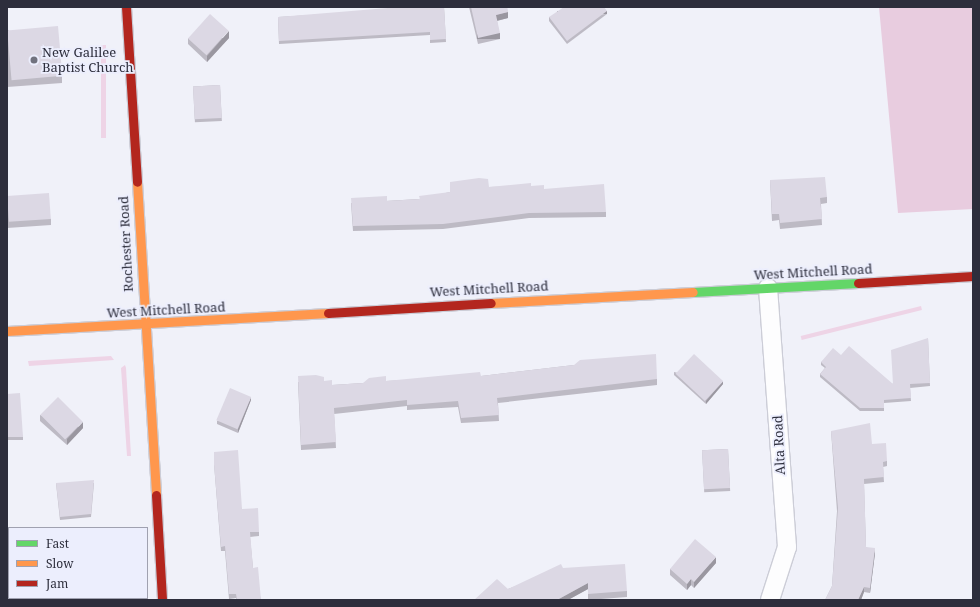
<!DOCTYPE html>
<style>
body{margin:0}
#map{position:relative;width:980px;height:607px;overflow:hidden;background:#f0f1f9;font-family:"Noto Serif",serif}
div>[style]{position:absolute}
.green>*{inset:0;background:#eed4e6;transform-origin:0 0}
.forest>*{inset:0;background:#e8ccdf}
.roads{filter:drop-shadow(1px 0 #cccdd7) drop-shadow(-1px 0 #cccdd7) drop-shadow(0 1px #cccdd7) drop-shadow(0 -1px #cccdd7)}
.street>*{height:18px;margin:-9px;padding:0 9px;transform-origin:9px;border-radius:9px;background:#fdfdfe}
.fast>*{height:9px;margin:-4.5px;padding:0 4.5px;transform-origin:4.5px;border-radius:4.5px;background:#63d668}
.slow>*{height:9px;margin:-4.5px;padding:0 4.5px;transform-origin:4.5px;border-radius:4.5px;background:#ff974d}
.jam>*{height:9px;margin:-4.5px;padding:0 4.5px;transform-origin:4.5px;border-radius:4.5px;background:#b3261e}
.wall>*{inset:0;background:#bdbac4;transform-origin:0 0}
.shaded-wall>*{inset:0;background:#9a97a0;transform-origin:0 0}
.building>*{inset:0;background:#dcd8e4;transform-origin:0 0}
.dots>*{width:11px;height:11px;translate:-50% -50%;box-sizing:border-box;border:2px solid #eceefd;border-radius:50%}
span{translate:-50% -50%;white-space:nowrap;text-align:center;line-height:1.15;-webkit-text-stroke:3.5px #eceefd;paint-order:stroke}
.poi-label{font-size:13px;color:#2d2e3c}
.left{translate:0 -50%;text-align:left}
.street-label{font-size:13px;color:#2d2e3c}
.frame{position:absolute;inset:0;border:8px solid #2d2e3c;pointer-events:none}
.legend{position:absolute;left:8px;top:527px;width:140px;height:72px;box-sizing:border-box;background:#eceefd;border:1px solid #a0a1b0;margin:0;padding:5px 7px;list-style:none;font-size:12px;color:#2d2e3c}
.legend li{display:flex;align-items:center;gap:8px;height:20px}
.legend b{width:20px;border:1px solid #a0a1b0}
</style>
<div id="map">
<div class="green">
<i style="left:101px;top:45px;width:5px;height:93px"></i>
<i style="left:921px;top:306px;width:4px;height:124px;rotate:76deg"></i>
<i style="clip-path:polygon(111px 356px,114px 360px,29px 366px,28px 361px)"></i>
<i style="clip-path:polygon(125px 365px,126px 368px,131px 456px,127px 456px,121px 368px)"></i>
</div>
<div class="forest">
<i style="clip-path:polygon(879px 7px,973px 7px,973px 209px,898px 213px)"></i>
</div>
<div class="roads">
<div class="street">
<i style="left:768px;top:288px;width:260px;rotate:85.8deg"></i>
<i style="left:787px;top:547px;width:56px;rotate:107.8deg"></i>
</div>
<div class="fast">
<i style="left:693px;top:292px;width:165px;rotate:-3.1deg"></i>
</div>
<div class="slow">
<i style="left:137px;top:182px;width:314px;rotate:86.5deg"></i>
<i style="left:491px;top:303px;width:202px;rotate:-3.1deg"></i>
<i style="left:7px;top:331px;width:322px;rotate:-3.2deg"></i>
</div>
<div class="jam">
<i style="left:126px;top:7px;width:175px;rotate:86.4deg"></i>
<i style="left:858px;top:283px;width:115px;rotate:-3.5deg"></i>
<i style="left:328px;top:313px;width:163px;rotate:-3.5deg"></i>
<i style="left:156px;top:495px;width:105px;rotate:86.7deg"></i>
</div>
</div>
<div class="wall">
<i style="clip-path:polygon(444px 7px,446px 42px,430px 43px,430px 35px,279px 44px,278px 17px)"></i>
<i style="clip-path:polygon(469px 7px,507px 7px,508px 18px,497px 21px,500px 39px,478px 44px)"></i>
<i style="clip-path:polygon(607px 14px,567px 44px,549px 21px,549px 17px)"></i>
<i style="clip-path:polygon(7px 29px,62px 76px,62px 83px,7px 87px)"></i>
<i style="clip-path:polygon(188px 38px,229px 38px,207px 62px,188px 44px)"></i>
<i style="left:220px;top:85px;width:36px;height:27px;rotate:87deg"></i>
<i style="clip-path:polygon(770px 180px,827px 197px,827px 203px,821px 204px,822px 225px,780px 229px,779px 220px,772px 221px)"></i>
<i style="clip-path:polygon(531px 186px,544px 189px,606px 212px,606px 217px,529px 218px,443px 229px,353px 231px,351px 203px,419px 199px,450px 192px,489px 187px)"></i>
<i style="clip-path:polygon(7px 196px,51px 219px,51px 225px,7px 228px)"></i>
<i style="clip-path:polygon(928px 338px,930px 386px,910px 388px,911px 401px,884px 403px,884px 411px,860px 411px,820px 377px,820px 374px,825px 368px,821px 365px,821px 362px,841px 355px,893px 384px)"></i>
<i style="clip-path:polygon(574px 365px,657px 379px,657px 385px,498px 403px,499px 421px,461px 423px,458px 407px,407px 410px,407px 406px,334px 414px,336px 448px,301px 450px,298px 382px,324px 381px,332px 385px,363px 383px,386px 381px,481px 376px)"></i>
<i style="clip-path:polygon(674px 372px,723px 384px,706px 404px,674px 375px)"></i>
<i style="clip-path:polygon(7px 394px,23px 437px,23px 440px,7px 440px)"></i>
<i style="clip-path:polygon(251px 400px,238px 433px,217px 424px,217px 421px)"></i>
<i style="clip-path:polygon(40px 415px,83px 428px,67px 445px,40px 421px)"></i>
<i style="clip-path:polygon(831px 431px,887px 461px,887px 466px,883px 467px,884px 482px,864px 484px,866px 547px,875px 553px,870px 593px,864px 592px,861px 600px,825px 600px,832px 586px,837px 511px)"></i>
<i style="left:728px;top:449px;width:42px;height:26px;rotate:87deg"></i>
<i style="clip-path:polygon(214px 464px,242px 509px,259px 532px,259px 536px,250px 537px,253px 568px,261px 600px,237px 600px,236px 598px,229px 599px,225px 551px,221px 551px)"></i>
<i style="clip-path:polygon(56px 483px,94px 483px,91px 517px,60px 520px)"></i>
<i style="clip-path:polygon(716px 563px,694px 588px,691px 585px,687px 590px,670px 575px,670px 569px)"></i>
<i style="clip-path:polygon(563px 568px,627px 591px,627px 597px,588px 600px,588px 589px,568px 600px,474px 600px,508px 589px)"></i>
</div>
<div class="shaded-wall">
<i style="left:607px;top:11px;width:3px;height:50px;rotate:90deg"></i>
<i style="clip-path:polygon(508px 12px,508px 18px,496px 21px,496px 15px)"></i>
<i style="clip-path:polygon(229px 31px,229px 38px,207px 62px,207px 56px)"></i>
<i style="left:500px;top:33px;width:6px;height:23px;rotate:90deg"></i>
<i style="clip-path:polygon(723px 381px,723px 384px,706px 404px,706px 401px)"></i>
<i style="clip-path:polygon(251px 397px,251px 400px,238px 433px,238px 429px)"></i>
<i style="clip-path:polygon(83px 422px,83px 428px,67px 445px,67px 439px)"></i>
<i style="clip-path:polygon(875px 548px,875px 553px,870px 593px,870px 588px)"></i>
<i style="clip-path:polygon(716px 557px,716px 563px,694px 588px,694px 582px)"></i>
<i style="clip-path:polygon(691px 579px,691px 585px,687px 590px,687px 584px)"></i>
<i style="clip-path:polygon(588px 583px,588px 589px,568px 600px,557px 600px)"></i>
<i style="clip-path:polygon(864px 587px,864px 592px,861px 600px,858px 600px)"></i>
</div>
<div class="building">
<i style="clip-path:polygon(400px 7px,444px 7px,446px 39px,430px 40px,430px 32px,279px 41px,278px 17px)"></i>
<i style="clip-path:polygon(471px 7px,507px 7px,508px 12px,496px 15px,500px 33px,478px 38px)"></i>
<i style="clip-path:polygon(564px 7px,604px 7px,607px 11px,567px 41px,549px 17px)"></i>
<i style="left:210px;top:14px;width:25px;height:33px;rotate:42deg"></i>
<i style="left:58px;top:26px;width:50px;height:51px;rotate:85deg"></i>
<i style="left:220px;top:85px;width:33px;height:27px;rotate:87deg"></i>
<i style="clip-path:polygon(825px 177px,827px 197px,820px 198px,822px 219px,780px 223px,779px 214px,772px 214px,770px 180px)"></i>
<i style="clip-path:polygon(479px 178px,488px 179px,489px 187px,531px 183px,531px 186px,544px 185px,544px 189px,604px 184px,606px 212px,529px 213px,443px 224px,353px 226px,351px 198px,387px 196px,387px 201px,420px 199px,419px 196px,450px 192px,450px 182px)"></i>
<i style="left:49px;top:193px;width:26px;height:42px;rotate:86deg"></i>
<i style="clip-path:polygon(928px 338px,930px 383px,910px 384px,911px 398px,884px 400px,884px 408px,860px 408px,820px 374px,826px 367px,821px 362px,833px 348px,841px 355px,849px 346px,893px 384px,891px 350px)"></i>
<i style="clip-path:polygon(656px 354px,657px 379px,497px 398px,499px 415px,461px 418px,458px 401px,407px 405px,407px 400px,334px 408px,336px 442px,301px 445px,298px 376px,316px 375px,324px 377px,324px 381px,332px 380px,332px 385px,363px 383px,369px 378px,386px 376px,386px 381px,480px 372px,481px 376px,574px 365px,580px 360px)"></i>
<i style="left:694px;top:354px;width:40px;height:27px;rotate:43deg"></i>
<i style="left:230px;top:388px;width:23px;height:35px;rotate:23deg"></i>
<i style="clip-path:polygon(20px 393px,23px 437px,7px 437px,7px 394px)"></i>
<i style="left:58px;top:397px;width:35px;height:25px;rotate:45deg"></i>
<i style="clip-path:polygon(870px 423px,872px 444px,886px 443px,887px 461px,883px 462px,884px 477px,864px 479px,866px 547px,875px 548px,870px 588px,864px 587px,858px 600px,825px 600px,832px 586px,838px 508px,831px 431px)"></i>
<i style="left:728px;top:449px;width:39px;height:26px;rotate:87deg"></i>
<i style="clip-path:polygon(238px 450px,242px 509px,258px 508px,259px 532px,250px 532px,253px 568px,258px 567px,261px 600px,237px 600px,236px 594px,229px 594px,225px 546px,221px 547px,214px 464px,214px 452px)"></i>
<i style="clip-path:polygon(94px 480px,91px 514px,60px 517px,56px 483px)"></i>
<i style="clip-path:polygon(695px 539px,716px 557px,694px 582px,691px 579px,687px 584px,670px 569px)"></i>
<i style="clip-path:polygon(561px 564px,563px 568px,625px 564px,627px 591px,588px 594px,588px 583px,557px 600px,474px 600px,497px 579px,508px 589px)"></i>
<i style="left:74px;top:598px;width:23px;height:2px"></i>
</div>
<div class="dots">
<i style="left:34px;top:60px;background:#71727e"></i>
</div>
<div class="poi-label">
<span class="left" style="left:42px;top:60px">New Galilee<br>Baptist Church</span>
</div>
<div class="street-label">
<span style="left:126px;top:244px;rotate:-93deg">Rochester Road</span>
<span style="left:813px;top:272px;rotate:-3deg">West Mitchell Road</span>
<span style="left:489px;top:289px;rotate:-3deg">West Mitchell Road</span>
<span style="left:166px;top:310px;rotate:-3deg">West Mitchell Road</span>
<span style="left:779px;top:445px;rotate:-93deg">Alta Road</span>
</div>
<div class="frame"></div>
<ul class="legend">
<li><b style="height:5px;background:#63d668"></b>Fast</li>
<li><b style="height:5px;background:#ff974d"></b>Slow</li>
<li><b style="height:5px;background:#b3261e"></b>Jam</li>
</ul>
</div>
